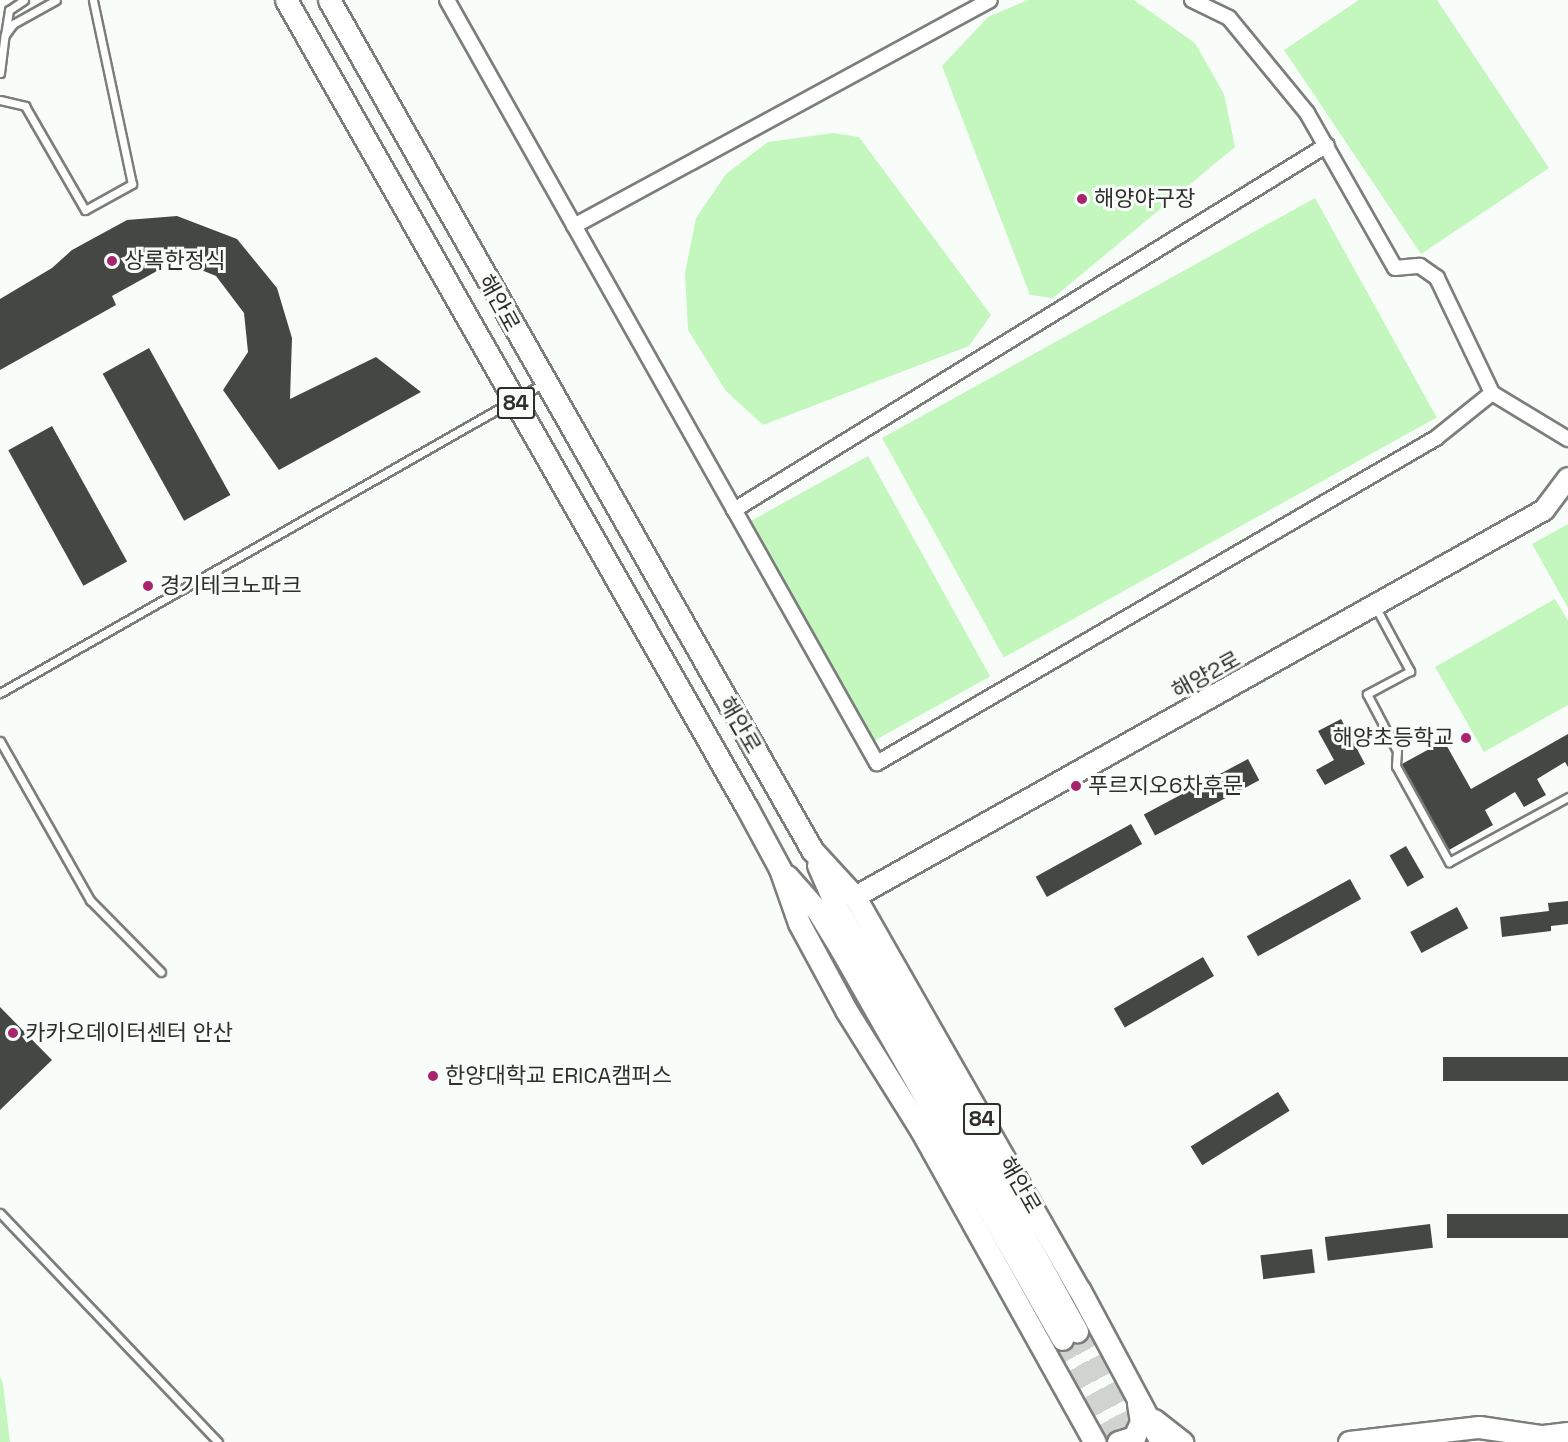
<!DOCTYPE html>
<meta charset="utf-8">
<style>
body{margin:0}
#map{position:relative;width:1568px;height:1442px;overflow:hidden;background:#f9fdf9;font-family:"Space Grotesk","Noto Sans KR",sans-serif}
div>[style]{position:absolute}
.green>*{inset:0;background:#c3f7bd;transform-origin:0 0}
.building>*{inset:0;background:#454744;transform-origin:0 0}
.primary-tunnel>*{height:21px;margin-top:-10.5px;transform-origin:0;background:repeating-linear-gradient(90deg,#d0d4d0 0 21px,transparent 0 31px)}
.roads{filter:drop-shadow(2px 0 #7b7e7b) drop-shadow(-2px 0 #7b7e7b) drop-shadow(0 2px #7b7e7b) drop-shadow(0 -2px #7b7e7b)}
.lane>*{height:7px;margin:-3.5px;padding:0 3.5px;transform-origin:3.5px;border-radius:3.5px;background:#fff}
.street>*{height:14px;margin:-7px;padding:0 7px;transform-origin:7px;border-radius:7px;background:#fff}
.secondary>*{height:20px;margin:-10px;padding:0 10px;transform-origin:10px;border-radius:10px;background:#fff}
.primary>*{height:21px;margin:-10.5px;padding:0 10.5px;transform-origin:10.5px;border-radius:10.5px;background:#fff}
.dots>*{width:16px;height:16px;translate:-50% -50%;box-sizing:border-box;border:3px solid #f9fdf9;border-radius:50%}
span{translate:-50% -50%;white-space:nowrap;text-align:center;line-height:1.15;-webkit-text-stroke:6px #f9fdf9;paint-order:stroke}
.shield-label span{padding:2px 4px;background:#f9fdf9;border:2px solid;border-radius:4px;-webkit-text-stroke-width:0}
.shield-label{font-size:21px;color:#2d2e2d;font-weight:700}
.poi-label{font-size:22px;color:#2d2e2d}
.left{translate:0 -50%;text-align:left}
.right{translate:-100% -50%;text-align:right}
.street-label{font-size:22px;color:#2d2e2d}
</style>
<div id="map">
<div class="green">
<i style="clip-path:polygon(1028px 0,1134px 0,1195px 43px,1224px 94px,1235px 147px,1053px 298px,1030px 295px,942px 66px,988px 17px)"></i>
<i style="clip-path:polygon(1359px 0,1437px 0,1549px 168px,1421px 254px,1284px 50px)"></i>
<i style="clip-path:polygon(833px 133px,859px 137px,991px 315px,969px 346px,763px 425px,726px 391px,688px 330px,685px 273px,696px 218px,726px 174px,768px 142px)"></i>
<i style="left:1315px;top:198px;width:251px;height:495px;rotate:61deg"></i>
<i style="left:868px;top:456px;width:252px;height:134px;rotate:61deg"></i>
<i style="clip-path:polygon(1568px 524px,1568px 608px,1532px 544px)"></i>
<i style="clip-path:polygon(1555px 599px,1568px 621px,1568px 705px,1484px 752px,1435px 667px)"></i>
<i style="clip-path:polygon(0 1376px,3px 1384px,10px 1442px,0 1442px)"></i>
</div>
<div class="building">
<i style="clip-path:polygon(177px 216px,237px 239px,277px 288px,292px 338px,290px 399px,376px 357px,421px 392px,279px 470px,223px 390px,248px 352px,244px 313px,216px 276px,177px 260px,153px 260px,157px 271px,112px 296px,116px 305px,0 370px,0 299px,52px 268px,72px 250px,127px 220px)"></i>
<i style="left:149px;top:348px;width:168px;height:53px;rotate:61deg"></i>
<i style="left:52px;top:426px;width:155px;height:50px;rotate:61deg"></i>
<i style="clip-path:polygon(1341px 719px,1365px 764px,1325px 785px,1316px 770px,1334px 760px,1318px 731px)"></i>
<i style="clip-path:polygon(1568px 734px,1568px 767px,1565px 762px,1537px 779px,1546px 795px,1524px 807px,1515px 792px,1485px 810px,1493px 825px,1449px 850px,1400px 765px,1444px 741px,1471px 789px)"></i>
<i style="left:1248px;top:759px;width:24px;height:118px;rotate:62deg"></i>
<i style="left:1131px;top:824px;width:23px;height:109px;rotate:61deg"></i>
<i style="left:1406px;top:846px;width:36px;height:19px;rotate:60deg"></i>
<i style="left:1350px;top:879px;width:23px;height:118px;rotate:61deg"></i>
<i style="clip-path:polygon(1568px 901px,1568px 924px,1551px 926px,1551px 931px,1502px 937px,1500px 917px,1549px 911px,1548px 903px)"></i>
<i style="left:1457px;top:907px;width:24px;height:53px;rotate:62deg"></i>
<i style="left:1203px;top:957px;width:22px;height:103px;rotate:60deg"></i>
<i style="clip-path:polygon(0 1007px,52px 1060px,0 1110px)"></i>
<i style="left:1568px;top:1057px;width:24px;height:125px;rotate:90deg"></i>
<i style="left:1278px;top:1092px;width:22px;height:103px;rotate:58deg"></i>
<i style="left:1568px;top:1214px;width:24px;height:121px;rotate:90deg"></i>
<i style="left:1430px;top:1224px;width:24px;height:106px;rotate:83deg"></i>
<i style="left:1312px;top:1249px;width:24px;height:52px;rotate:83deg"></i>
</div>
<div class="primary-tunnel">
<i style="left:1077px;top:1331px;width:127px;rotate:61.2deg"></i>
<i style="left:1062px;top:1339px;width:119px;rotate:59.8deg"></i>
</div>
<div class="roads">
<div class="lane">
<i style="left:24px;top:0;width:18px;rotate:146deg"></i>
<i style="left:9px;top:10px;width:25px;rotate:99deg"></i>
<i style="left:5px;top:35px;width:14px;rotate:-54deg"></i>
<i style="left:13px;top:24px;width:49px;rotate:-29.2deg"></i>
<i style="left:0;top:73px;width:38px;rotate:-83deg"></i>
<i style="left:0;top:100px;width:26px;rotate:13deg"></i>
<i style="left:25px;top:106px;width:120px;rotate:60deg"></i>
<i style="left:85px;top:210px;width:54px;rotate:-29deg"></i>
<i style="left:132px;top:184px;width:188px;rotate:-102deg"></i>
<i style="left:1376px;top:608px;width:72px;rotate:61.6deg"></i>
<i style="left:1410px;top:671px;width:49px;rotate:151.9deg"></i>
<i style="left:1367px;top:694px;width:64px;rotate:62.2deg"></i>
<i style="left:1397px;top:751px;width:15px;rotate:94deg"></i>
<i style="left:1396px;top:766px;width:110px;rotate:61.1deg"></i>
<i style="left:1449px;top:862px;width:136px;rotate:-28.6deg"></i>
<i style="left:0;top:693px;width:626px;rotate:-29.68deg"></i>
<i style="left:0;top:741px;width:183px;rotate:60.5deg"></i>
<i style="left:90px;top:900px;width:101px;rotate:45.4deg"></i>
<i style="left:0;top:1213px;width:316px;rotate:46.4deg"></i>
</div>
<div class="street">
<i style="left:447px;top:0;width:876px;rotate:60.6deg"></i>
<i style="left:877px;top:763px;width:647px;rotate:-30.17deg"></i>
<i style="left:1436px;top:438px;width:72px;rotate:-38.8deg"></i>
<i style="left:1192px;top:0;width:41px;rotate:25.9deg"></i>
<i style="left:1229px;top:18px;width:123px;rotate:50.6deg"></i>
<i style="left:1307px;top:113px;width:178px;rotate:60.4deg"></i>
<i style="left:1395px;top:268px;width:25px;rotate:-5deg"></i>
<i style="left:1420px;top:266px;width:21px;rotate:35deg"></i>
<i style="left:1437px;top:278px;width:127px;rotate:64.4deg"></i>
<i style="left:1492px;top:393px;width:89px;rotate:31.2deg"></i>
<i style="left:574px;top:226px;width:473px;rotate:-28.5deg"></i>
<i style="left:734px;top:510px;width:696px;rotate:-31.61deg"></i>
</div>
<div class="secondary">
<i style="left:855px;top:897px;width:790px;rotate:-29.32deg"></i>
<i style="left:1544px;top:510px;width:40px;rotate:-53deg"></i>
</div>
<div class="primary">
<i style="left:286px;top:0;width:928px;rotate:60.29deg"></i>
<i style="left:746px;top:806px;width:72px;rotate:61.6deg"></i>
<i style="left:780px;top:869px;width:57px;rotate:70.6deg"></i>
<i style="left:799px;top:923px;width:99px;rotate:61.6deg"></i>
<i style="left:846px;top:1010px;width:142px;rotate:58deg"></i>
<i style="left:921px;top:1130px;width:357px;rotate:60.9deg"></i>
<i style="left:329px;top:0;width:978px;rotate:60.39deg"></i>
<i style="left:812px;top:850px;width:64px;rotate:47.5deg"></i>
<i style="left:855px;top:897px;width:451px;rotate:60.3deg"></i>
<i style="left:1079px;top:1289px;width:174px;rotate:61.8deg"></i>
<i style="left:818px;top:865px;width:45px;rotate:66.3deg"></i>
<i style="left:836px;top:906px;width:217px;rotate:59.5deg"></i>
<i style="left:946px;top:1093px;width:272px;rotate:61.2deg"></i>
<i style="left:787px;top:876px;width:45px;rotate:48.6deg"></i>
<i style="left:817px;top:910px;width:48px;rotate:58.6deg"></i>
<i style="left:842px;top:951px;width:446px;rotate:60.4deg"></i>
<i style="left:1154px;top:1420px;width:36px;rotate:38deg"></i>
<i style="left:1527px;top:1438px;width:41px;rotate:-7deg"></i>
<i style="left:1118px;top:1442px;width:17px;rotate:-17deg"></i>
<i style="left:1134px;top:1437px;width:17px;rotate:-65deg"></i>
<i style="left:1141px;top:1422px;width:20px;rotate:-99deg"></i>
<i style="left:1349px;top:1442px;width:131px;rotate:-6.6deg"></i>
<i style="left:1479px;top:1427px;width:63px;rotate:8.3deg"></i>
</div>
</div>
<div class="dots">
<i style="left:1082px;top:199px;background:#a9246e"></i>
<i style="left:112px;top:261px;background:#a9246e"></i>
<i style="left:148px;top:586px;background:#a9246e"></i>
<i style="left:1466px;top:738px;background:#a9246e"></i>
<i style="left:1076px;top:786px;background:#a9246e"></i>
<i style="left:13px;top:1033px;background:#a9246e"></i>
<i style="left:433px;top:1076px;background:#a9246e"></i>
</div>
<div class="shield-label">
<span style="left:516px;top:403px">84</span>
<span style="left:982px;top:1119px">84</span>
</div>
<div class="poi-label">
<span class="left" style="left:1094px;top:199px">해양야구장</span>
<span class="left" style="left:124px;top:261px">상록한정식</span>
<span class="left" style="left:160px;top:586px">경기테크노파크</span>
<span class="right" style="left:1454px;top:738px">해양초등학교</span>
<span class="left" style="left:1088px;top:786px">푸르지오6차후문</span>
<span class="left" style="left:25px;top:1033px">카카오데이터센터 안산</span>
<span class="left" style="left:445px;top:1076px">한양대학교 ERICA캠퍼스</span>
</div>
<div class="street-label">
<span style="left:499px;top:303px;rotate:61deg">해안로</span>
<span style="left:1206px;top:675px;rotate:-29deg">해양2로</span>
<span style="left:740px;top:725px;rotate:60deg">해안로</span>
<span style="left:1020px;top:1185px;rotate:60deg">해안로</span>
</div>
</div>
